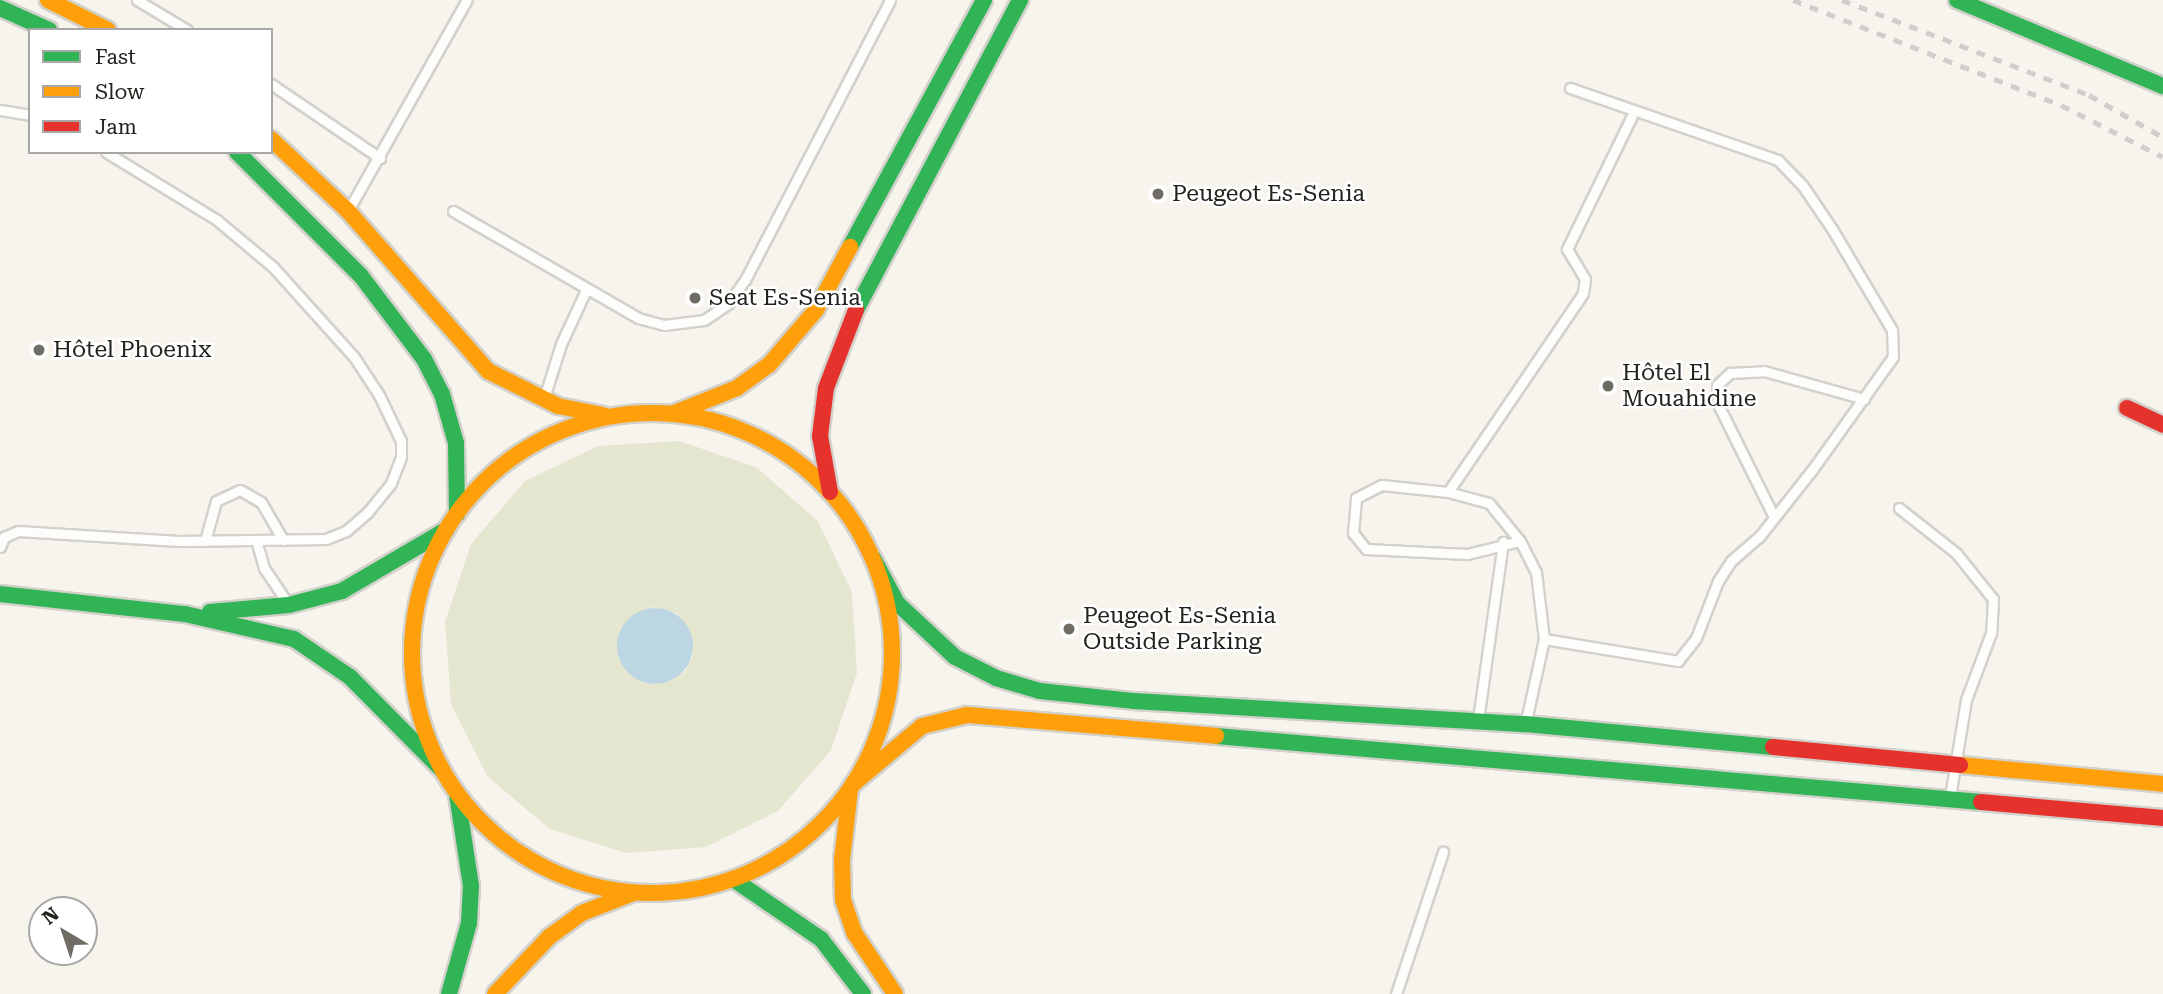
<!DOCTYPE html>
<meta charset="utf-8">
<style>
body{margin:0}
#map{position:relative;width:2163px;height:994px;overflow:hidden;background:#f6f4ec;font-family:"Roboto Serif",serif}
div>[style]{position:absolute}
.green>*{inset:0;background:#e4e6d0}
.water>*{inset:0;background:#bdd6e3}
.round{border-radius:50%}
.roads{filter:drop-shadow(2px 0 #d2d1cb) drop-shadow(-2px 0 #d2d1cb) drop-shadow(0 2px #d2d1cb) drop-shadow(0 -2px #d2d1cb)}
.lane>*{height:9px;margin:-4.5px;padding:0 4.5px;transform-origin:4.5px;border-radius:4.5px;background:#fefdfc}
.fast>*{height:16px;margin:-8px;padding:0 8px;transform-origin:8px;border-radius:8px;background:#30b455}
.slow>*{height:16px;margin:-8px;padding:0 8px;transform-origin:8px;border-radius:8px;background:#ff9f0a}
.slow>.ring{margin:-8px;padding:0;box-sizing:content-box;background:none;border:16px solid #ff9f0a;border-radius:50%}
.jam>*{height:16px;margin:-8px;padding:0 8px;transform-origin:8px;border-radius:8px;background:#e5322d}
.rail>*{height:5px;margin-top:-2.5px;transform-origin:0;background:repeating-linear-gradient(90deg,#cfcecc 0 9px,transparent 0 18px)}
.dots>*{width:19px;height:19px;translate:-50% -50%;box-sizing:border-box;border:4px solid #fff;border-radius:50%}
span{translate:-50% -50%;white-space:nowrap;text-align:center;line-height:1.15;-webkit-text-stroke:5px #fff;paint-order:stroke}
.poi-label{font-size:23px;color:#24221d}
.left{translate:0 -50%;text-align:left}
.legend{position:absolute;left:28px;top:28px;width:245px;height:126px;box-sizing:border-box;background:#fff;border:2px solid #a7a7a5;margin:0;padding:9px 12px;list-style:none;font-size:21px;color:#24221d}
.legend li{display:flex;align-items:center;gap:14px;height:35px}
.legend b{width:35px;border:2px solid #a7a7a5}
.north{position:absolute;left:28px;top:896px;width:70px;height:70px;box-sizing:border-box;background:#fff;border:2px solid #a7a7a5;border-radius:50%;rotate:321deg;font-size:19px;font-weight:700;line-height:28px;text-align:center;color:#24221d}
.north::after{content:'';display:block;margin:auto;width:24px;height:32px;background:#6e6c65;clip-path:polygon(50% 0,100% 100%,50% 72%,0 100%)}
</style>
<div id="map">
<div class="green">
<i style="clip-path:polygon(evenodd,679px 441px,756px 467px,817px 520px,852px 592px,857px 673px,831px 750px,778px 811px,706px 847px,626px 853px,550px 829px,488px 777px,451px 704px,445px 622px,471px 544px,525px 481px,598px 446px,679px 441px,653px 607px,678px 614px,693px 656px,685px 671px,671px 681px,629px 618px,653px 607px)"></i>
</div>
<div class="water">
<i class="round" style="left:617px;top:608px;width:76px;height:76px"></i>
</div>
<div class="roads">
<div class="lane">
<i style="left:137px;top:0;width:58px;rotate:31deg"></i>
<i style="left:271px;top:84px;width:132px;rotate:34.2deg"></i>
<i style="left:0;top:110px;width:30px;rotate:9deg"></i>
<i style="left:349px;top:209px;width:240px;rotate:-60.6deg"></i>
<i style="left:453px;top:211px;width:214px;rotate:30deg"></i>
<i style="left:638px;top:318px;width:27px;rotate:15deg"></i>
<i style="left:664px;top:325px;width:40px;rotate:-7.1deg"></i>
<i style="left:704px;top:320px;width:29px;rotate:-34deg"></i>
<i style="left:728px;top:304px;width:29px;rotate:-55deg"></i>
<i style="left:745px;top:280px;width:315px;rotate:-62.6deg"></i>
<i style="left:545px;top:395px;width:53px;rotate:-72.6deg"></i>
<i style="left:561px;top:344px;width:60px;rotate:-65.2deg"></i>
<i style="left:1448px;top:492px;width:240px;rotate:-55.8deg"></i>
<i style="left:1583px;top:293px;width:14px;rotate:-82deg"></i>
<i style="left:1585px;top:279px;width:35px;rotate:-121deg"></i>
<i style="left:1567px;top:249px;width:148px;rotate:-64deg"></i>
<i style="left:1899px;top:508px;width:73px;rotate:38.3deg"></i>
<i style="left:1956px;top:553px;width:59px;rotate:51.2deg"></i>
<i style="left:1993px;top:599px;width:34px;rotate:93deg"></i>
<i style="left:1991px;top:633px;width:72px;rotate:110.5deg"></i>
<i style="left:1966px;top:700px;width:98px;rotate:99.4deg"></i>
<i style="left:1774px;top:517px;width:126px;rotate:-116.4deg"></i>
<i style="left:1718px;top:404px;width:19px;rotate:-93deg"></i>
<i style="left:1717px;top:385px;width:18px;rotate:-43deg"></i>
<i style="left:1730px;top:373px;width:34px;rotate:-3deg"></i>
<i style="left:1764px;top:371px;width:104px;rotate:15.6deg"></i>
<i style="left:256px;top:540px;width:29px;rotate:74deg"></i>
<i style="left:264px;top:568px;width:40px;rotate:56deg"></i>
<i style="left:205px;top:541px;width:41px;rotate:-74.6deg"></i>
<i style="left:216px;top:501px;width:26px;rotate:-25deg"></i>
<i style="left:240px;top:490px;width:24px;rotate:30deg"></i>
<i style="left:261px;top:502px;width:44px;rotate:59.9deg"></i>
<i style="left:1520px;top:541px;width:55px;rotate:166.2deg"></i>
<i style="left:1467px;top:554px;width:101px;rotate:-177.2deg"></i>
<i style="left:1366px;top:549px;width:21px;rotate:-129deg"></i>
<i style="left:1353px;top:533px;width:35px;rotate:-85deg"></i>
<i style="left:1356px;top:498px;width:29px;rotate:-27deg"></i>
<i style="left:1382px;top:485px;width:66px;rotate:6.1deg"></i>
<i style="left:1448px;top:492px;width:42px;rotate:15deg"></i>
<i style="left:1489px;top:503px;width:49px;rotate:50.8deg"></i>
<i style="left:1520px;top:541px;width:35px;rotate:63deg"></i>
<i style="left:1536px;top:572px;width:67px;rotate:83.2deg"></i>
<i style="left:1544px;top:639px;width:84px;rotate:102.4deg"></i>
<i style="left:0;top:547px;width:11px;rotate:-68deg"></i>
<i style="left:4px;top:537px;width:15px;rotate:-23deg"></i>
<i style="left:18px;top:531px;width:161px;rotate:3.6deg"></i>
<i style="left:179px;top:541px;width:147px;rotate:-0.8deg"></i>
<i style="left:326px;top:539px;width:22px;rotate:-22deg"></i>
<i style="left:346px;top:531px;width:28px;rotate:-41deg"></i>
<i style="left:367px;top:513px;width:38px;rotate:-51deg"></i>
<i style="left:391px;top:483px;width:28px;rotate:-69deg"></i>
<i style="left:401px;top:457px;width:16px;rotate:-90deg"></i>
<i style="left:401px;top:441px;width:51px;rotate:-115.6deg"></i>
<i style="left:379px;top:395px;width:45px;rotate:-123.3deg"></i>
<i style="left:354px;top:357px;width:121px;rotate:-132deg"></i>
<i style="left:273px;top:267px;width:73px;rotate:-140deg"></i>
<i style="left:217px;top:220px;width:130px;rotate:-148.5deg"></i>
<i style="left:1544px;top:639px;width:136px;rotate:9.3deg"></i>
<i style="left:1678px;top:661px;width:29px;rotate:-52deg"></i>
<i style="left:1696px;top:638px;width:61px;rotate:-68.9deg"></i>
<i style="left:1718px;top:581px;width:24px;rotate:-57deg"></i>
<i style="left:1731px;top:561px;width:37px;rotate:-41deg"></i>
<i style="left:1759px;top:537px;width:85px;rotate:-51.7deg"></i>
<i style="left:1812px;top:470px;width:139px;rotate:-54.4deg"></i>
<i style="left:1893px;top:357px;width:27px;rotate:-92deg"></i>
<i style="left:1892px;top:330px;width:117px;rotate:-120.7deg"></i>
<i style="left:1832px;top:229px;width:52px;rotate:-124deg"></i>
<i style="left:1803px;top:186px;width:36px;rotate:-134deg"></i>
<i style="left:1778px;top:160px;width:220px;rotate:-160.9deg"></i>
<i style="left:1478px;top:720px;width:180px;rotate:-82deg"></i>
<i style="left:1396px;top:994px;width:150px;rotate:-71.7deg"></i>
</div>
<div class="fast">
<i style="left:1957px;top:0;width:223px;rotate:22.7deg"></i>
<i style="left:0;top:8px;width:54px;rotate:24.2deg"></i>
<i style="left:237px;top:152px;width:175px;rotate:45deg"></i>
<i style="left:361px;top:276px;width:104px;rotate:52.8deg"></i>
<i style="left:424px;top:359px;width:39px;rotate:63deg"></i>
<i style="left:442px;top:394px;width:51px;rotate:74.1deg"></i>
<i style="left:456px;top:443px;width:71px;rotate:89.2deg"></i>
<i style="left:850px;top:247px;width:281px;rotate:-61.5deg"></i>
<i style="left:856px;top:310px;width:351px;rotate:-62.1deg"></i>
<i style="left:873px;top:558px;width:51px;rotate:61.9deg"></i>
<i style="left:897px;top:603px;width:79px;rotate:43deg"></i>
<i style="left:955px;top:657px;width:46px;rotate:27.1deg"></i>
<i style="left:996px;top:678px;width:46px;rotate:16.5deg"></i>
<i style="left:1040px;top:691px;width:95px;rotate:6.1deg"></i>
<i style="left:1134px;top:701px;width:392px;rotate:3.4deg"></i>
<i style="left:1525px;top:724px;width:249px;rotate:5.3deg"></i>
<i style="left:0;top:594px;width:186px;rotate:6.2deg"></i>
<i style="left:185px;top:614px;width:112px;rotate:12.9deg"></i>
<i style="left:294px;top:639px;width:68px;rotate:34.2deg"></i>
<i style="left:350px;top:677px;width:129px;rotate:45.3deg"></i>
<i style="left:210px;top:612px;width:79px;rotate:-5.1deg"></i>
<i style="left:289px;top:605px;width:55px;rotate:-14.8deg"></i>
<i style="left:342px;top:591px;width:121px;rotate:-30.4deg"></i>
<i style="left:1216px;top:736px;width:768px;rotate:4.93deg"></i>
<i style="left:733px;top:879px;width:107px;rotate:34.3deg"></i>
<i style="left:821px;top:939px;width:69px;rotate:52.6deg"></i>
<i style="left:449px;top:994px;width:74px;rotate:-74.3deg"></i>
<i style="left:469px;top:923px;width:37px;rotate:-87deg"></i>
<i style="left:471px;top:886px;width:93px;rotate:-98.7deg"></i>
</div>
<div class="slow">
<i style="left:48px;top:0;width:67px;rotate:26.6deg"></i>
<i style="left:271px;top:139px;width:105px;rotate:43.1deg"></i>
<i style="left:348px;top:211px;width:213px;rotate:48.8deg"></i>
<i style="left:488px;top:371px;width:78px;rotate:26.6deg"></i>
<i style="left:558px;top:406px;width:46px;rotate:11.3deg"></i>
<i class="ring" style="left:412px;top:413px;width:464px;height:464px"></i>
<i style="left:672px;top:414px;width:70px;rotate:-21.8deg"></i>
<i style="left:737px;top:388px;width:39px;rotate:-36deg"></i>
<i style="left:769px;top:365px;width:72px;rotate:-49.5deg"></i>
<i style="left:816px;top:310px;width:72px;rotate:-61.6deg"></i>
<i style="left:1960px;top:765px;width:204px;rotate:5.3deg"></i>
<i style="left:853px;top:784px;width:90px;rotate:-40deg"></i>
<i style="left:922px;top:726px;width:46px;rotate:-13.7deg"></i>
<i style="left:967px;top:715px;width:250px;rotate:4.8deg"></i>
<i style="left:850px;top:789px;width:71px;rotate:96.4deg"></i>
<i style="left:842px;top:860px;width:40px;rotate:88.6deg"></i>
<i style="left:843px;top:900px;width:36px;rotate:71deg"></i>
<i style="left:855px;top:934px;width:72px;rotate:56.3deg"></i>
<i style="left:495px;top:994px;width:79px;rotate:-46.5deg"></i>
<i style="left:549px;top:937px;width:41px;rotate:-36deg"></i>
<i style="left:582px;top:913px;width:55px;rotate:-21.4deg"></i>
</div>
<div class="jam">
<i style="left:2127px;top:408px;width:40px;rotate:25deg"></i>
<i style="left:830px;top:492px;width:57px;rotate:-100.1deg"></i>
<i style="left:820px;top:436px;width:48px;rotate:-82.9deg"></i>
<i style="left:826px;top:388px;width:84px;rotate:-69deg"></i>
<i style="left:1773px;top:747px;width:188px;rotate:5.5deg"></i>
<i style="left:1981px;top:802px;width:183px;rotate:5deg"></i>
</div>
</div>
<div class="rail">
<i style="left:1793px;top:0;width:288px;rotate:21.4deg"></i>
<i style="left:2061px;top:105px;width:114px;rotate:27deg"></i>
<i style="left:1842px;top:0;width:265px;rotate:21deg"></i>
<i style="left:2089px;top:95px;width:85px;rotate:29.6deg"></i>
</div>
<div class="dots">
<i style="left:1158px;top:194px;background:#6e6c65"></i>
<i style="left:695px;top:298px;background:#6e6c65"></i>
<i style="left:39px;top:350px;background:#6e6c65"></i>
<i style="left:1608px;top:386px;background:#6e6c65"></i>
<i style="left:1069px;top:629px;background:#6e6c65"></i>
</div>
<div class="poi-label">
<span class="left" style="left:1172px;top:194px">Peugeot Es-Senia</span>
<span class="left" style="left:709px;top:298px">Seat Es-Senia</span>
<span class="left" style="left:53px;top:350px">Hôtel Phoenix</span>
<span class="left" style="left:1622px;top:386px">Hôtel El<br>Mouahidine</span>
<span class="left" style="left:1083px;top:629px">Peugeot Es-Senia<br>Outside Parking</span>
</div>
<ul class="legend">
<li><b style="height:9px;background:#30b455"></b>Fast</li>
<li><b style="height:9px;background:#ff9f0a"></b>Slow</li>
<li><b style="height:9px;background:#e5322d"></b>Jam</li>
</ul>
<div class="north">N</div>
</div>
